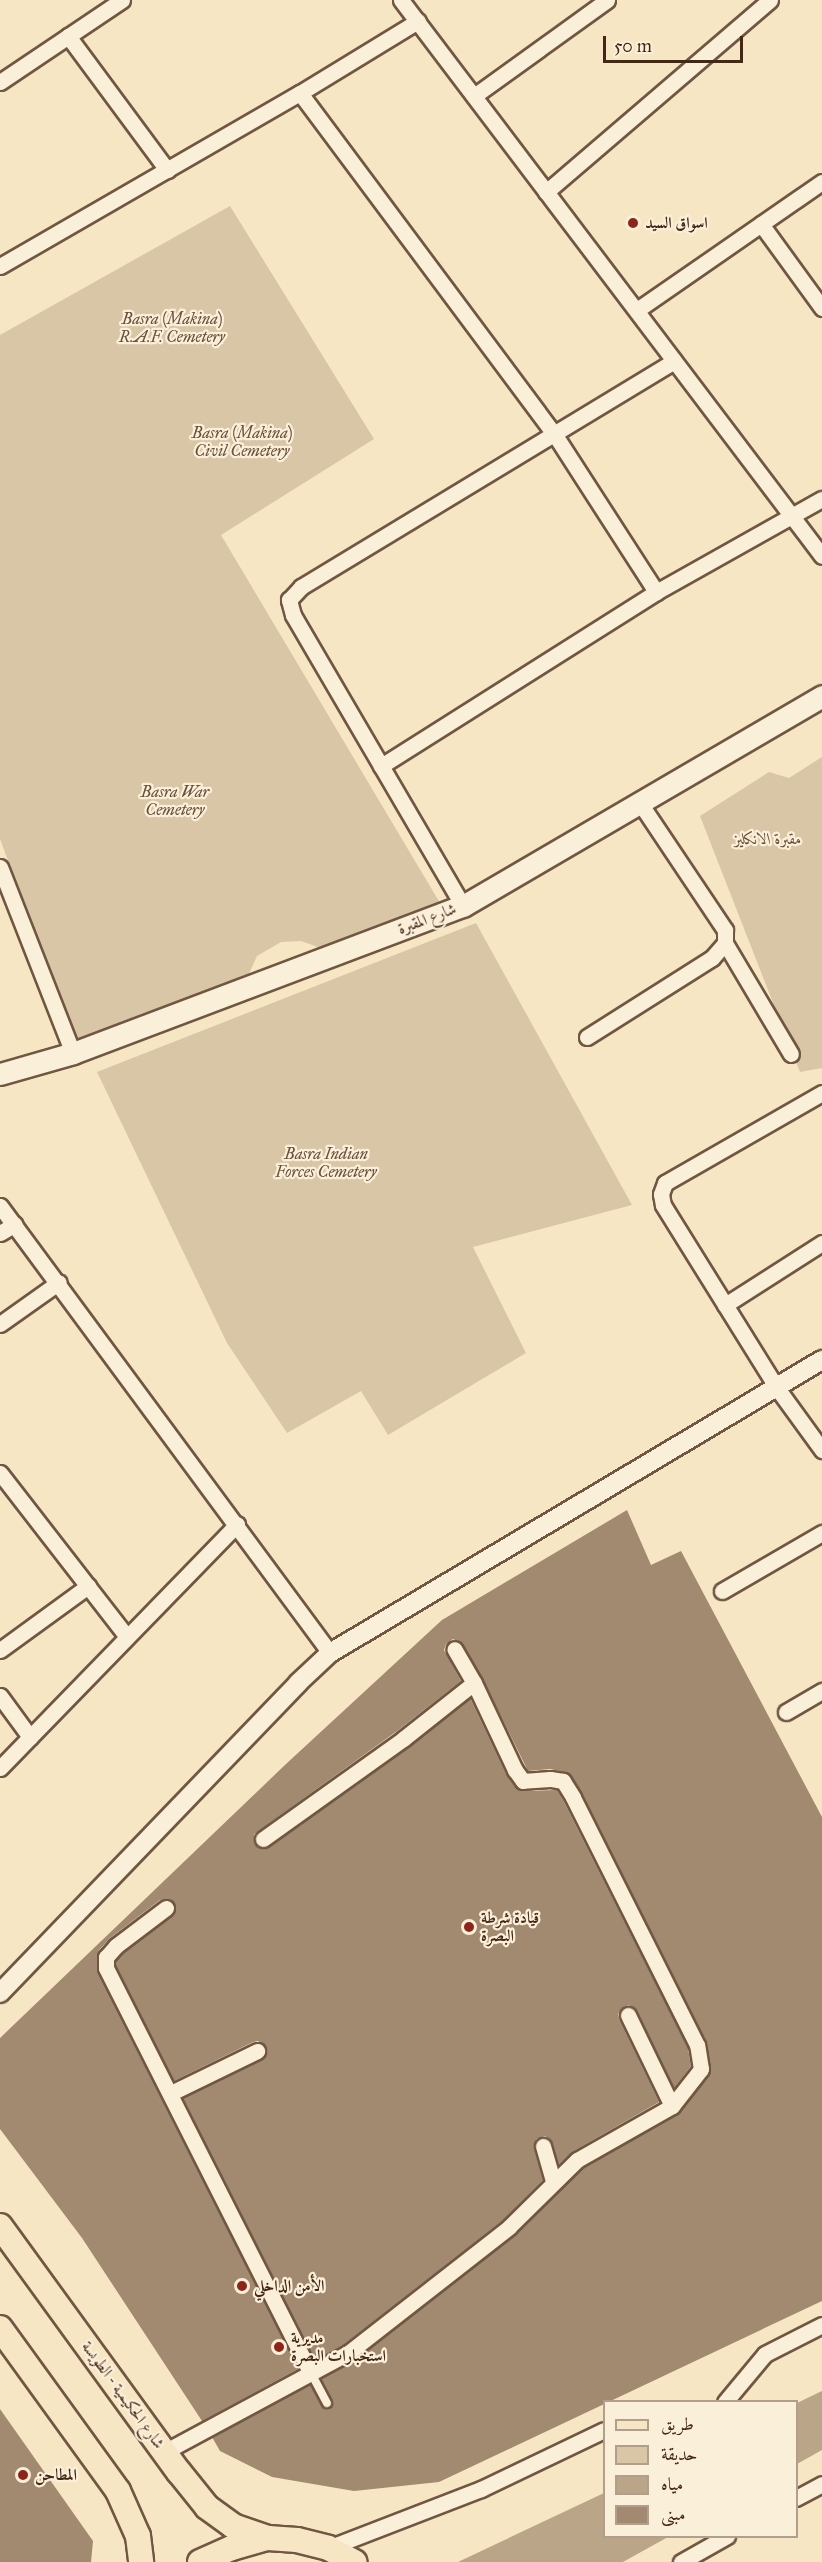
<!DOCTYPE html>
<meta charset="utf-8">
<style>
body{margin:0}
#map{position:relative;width:822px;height:2562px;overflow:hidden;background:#f7e6c3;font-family:"IM FELL Great Primer",Amiri,serif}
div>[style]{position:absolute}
.green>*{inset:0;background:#d8c6a6}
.water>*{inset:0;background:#baa589}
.building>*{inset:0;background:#a18a70}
.roads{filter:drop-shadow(2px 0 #705742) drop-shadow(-2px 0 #705742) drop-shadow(0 2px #705742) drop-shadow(0 -2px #705742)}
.service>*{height:8px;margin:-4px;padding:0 4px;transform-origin:4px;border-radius:4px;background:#faefd8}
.minor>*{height:15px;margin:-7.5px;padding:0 7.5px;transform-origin:7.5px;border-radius:7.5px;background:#faefd8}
.tertiary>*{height:18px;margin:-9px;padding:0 9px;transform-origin:9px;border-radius:9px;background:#faefd8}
.secondary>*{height:21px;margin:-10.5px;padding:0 10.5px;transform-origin:10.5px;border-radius:10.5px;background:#faefd8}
.primary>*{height:24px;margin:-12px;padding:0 12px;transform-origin:12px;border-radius:12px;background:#f7e6c3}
.dots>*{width:16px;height:16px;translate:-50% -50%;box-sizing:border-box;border:3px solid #faefd8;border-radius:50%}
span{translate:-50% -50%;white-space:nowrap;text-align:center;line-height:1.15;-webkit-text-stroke:4.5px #faefd8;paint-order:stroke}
.poi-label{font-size:16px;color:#432717;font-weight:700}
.left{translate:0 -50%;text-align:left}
.park-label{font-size:16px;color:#684f3b;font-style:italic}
.street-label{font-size:16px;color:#432717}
.legend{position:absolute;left:603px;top:2400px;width:195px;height:138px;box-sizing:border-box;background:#faefd8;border:2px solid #b19f8b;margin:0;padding:8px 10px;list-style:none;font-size:18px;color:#432717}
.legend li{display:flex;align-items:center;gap:12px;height:30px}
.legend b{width:30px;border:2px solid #b19f8b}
.scale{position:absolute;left:603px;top:36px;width:140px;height:27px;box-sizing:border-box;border:3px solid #432717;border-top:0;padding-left:8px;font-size:18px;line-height:21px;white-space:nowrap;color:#432717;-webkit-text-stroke:4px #faefd8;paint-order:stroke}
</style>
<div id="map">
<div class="green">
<i style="clip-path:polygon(230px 206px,374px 439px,221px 535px,440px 903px,321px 948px,301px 941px,281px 942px,257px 956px,247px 978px,75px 1040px,0 839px,0 335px)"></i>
<i style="clip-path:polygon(822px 757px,822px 1068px,800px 1072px,700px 816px,769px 772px,789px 778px)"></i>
<i style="clip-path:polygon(476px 923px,632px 1205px,473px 1247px,526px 1353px,388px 1435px,361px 1391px,287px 1433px,227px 1343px,97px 1072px)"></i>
</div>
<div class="water">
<i style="clip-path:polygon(822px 2391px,822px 2450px,797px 2464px,797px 2403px)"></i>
<i style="clip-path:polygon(604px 2493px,604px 2536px,668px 2537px,623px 2562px,458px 2562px)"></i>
</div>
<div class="building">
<i style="clip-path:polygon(627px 1510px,651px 1565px,681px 1551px,822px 1817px,822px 2301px,439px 2482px,354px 2491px,272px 2477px,220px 2451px,212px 2437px,310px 2384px,322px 2406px,330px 2408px,333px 2401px,321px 2379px,354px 2361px,515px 2235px,583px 2168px,677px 2114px,710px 2072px,706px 2041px,581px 1792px,568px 1773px,550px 1769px,528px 1771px,482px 1678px,462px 1644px,453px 1639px,446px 1644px,444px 1650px,461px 1681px,397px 1731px,254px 1834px,255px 1845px,263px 1849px,269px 1847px,409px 1747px,470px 1698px,506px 1774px,515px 1787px,523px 1791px,557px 1790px,564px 1802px,688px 2048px,691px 2066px,674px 2088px,637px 2011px,629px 2005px,623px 2007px,618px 2014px,619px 2019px,659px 2102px,572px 2152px,558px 2165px,550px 2139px,545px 2136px,536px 2139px,534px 2148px,543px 2180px,503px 2220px,343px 2345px,315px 2360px,183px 2098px,261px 2060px,267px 2052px,265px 2046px,258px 2041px,253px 2042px,174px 2081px,116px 1966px,116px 1961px,123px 1953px,172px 1915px,176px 1906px,170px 1899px,160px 1900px,110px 1938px,98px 1951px,97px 1972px,298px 2369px,202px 2421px,82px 2238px,0 2129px,0 2038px,286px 1764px,442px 1620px)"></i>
<i style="clip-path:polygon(0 2409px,93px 2541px,91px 2562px,0 2562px)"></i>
</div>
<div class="roads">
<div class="service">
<i style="left:311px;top:2373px;width:34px;rotate:62deg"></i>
</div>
<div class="minor">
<i style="left:401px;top:0;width:697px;rotate:52.87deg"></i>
<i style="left:68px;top:36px;width:167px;rotate:53.5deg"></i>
<i style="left:0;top:82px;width:147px;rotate:-33.9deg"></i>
<i style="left:300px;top:93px;width:427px;rotate:53.3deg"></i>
<i style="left:555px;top:435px;width:187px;rotate:57.2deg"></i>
<i style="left:474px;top:96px;width:164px;rotate:-35.8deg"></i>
<i style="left:546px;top:192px;width:295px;rotate:-40.6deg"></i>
<i style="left:761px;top:224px;width:104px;rotate:54deg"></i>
<i style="left:0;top:266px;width:346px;rotate:-30deg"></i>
<i style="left:300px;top:93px;width:138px;rotate:-31.4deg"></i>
<i style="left:637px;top:310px;width:225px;rotate:-34.7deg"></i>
<i style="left:381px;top:766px;width:325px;rotate:-32.3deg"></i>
<i style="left:656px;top:592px;width:190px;rotate:-29.3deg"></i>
<i style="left:0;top:867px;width:200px;rotate:68.6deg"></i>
<i style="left:463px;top:906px;width:337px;rotate:-120.3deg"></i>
<i style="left:293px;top:615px;width:16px;rotate:-105deg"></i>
<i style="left:289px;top:600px;width:18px;rotate:-47deg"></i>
<i style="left:301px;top:587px;width:436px;rotate:-31.2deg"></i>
<i style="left:725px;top:943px;width:129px;rotate:59.3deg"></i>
<i style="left:587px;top:1037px;width:148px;rotate:-32.3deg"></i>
<i style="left:712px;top:958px;width:20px;rotate:-49deg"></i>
<i style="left:725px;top:943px;width:13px;rotate:-90deg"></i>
<i style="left:725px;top:930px;width:153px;rotate:-123.8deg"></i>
<i style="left:822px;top:1093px;width:181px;rotate:150.2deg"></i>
<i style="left:665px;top:1183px;width:12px;rotate:110deg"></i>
<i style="left:661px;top:1194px;width:11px;rotate:80deg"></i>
<i style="left:663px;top:1205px;width:216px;rotate:58.1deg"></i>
<i style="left:777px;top:1388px;width:77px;rotate:54deg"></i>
<i style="left:0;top:1206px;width:556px;rotate:53.56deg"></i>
<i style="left:0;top:1233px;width:17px;rotate:-31deg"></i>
<i style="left:725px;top:1305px;width:115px;rotate:-32.6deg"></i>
<i style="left:0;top:1324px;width:72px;rotate:-35.4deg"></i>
<i style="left:0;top:1473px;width:207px;rotate:52.2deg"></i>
<i style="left:722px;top:1591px;width:116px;rotate:-30.1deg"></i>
<i style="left:0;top:1650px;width:109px;rotate:-36deg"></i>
<i style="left:0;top:1696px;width:51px;rotate:53.8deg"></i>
<i style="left:786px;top:1712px;width:42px;rotate:-30.3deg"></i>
<i style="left:0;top:1768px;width:340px;rotate:-45.8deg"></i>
<i style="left:263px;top:1839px;width:172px;rotate:-35.5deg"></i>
<i style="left:403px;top:1739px;width:90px;rotate:-38.3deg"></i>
<i style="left:474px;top:1683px;width:39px;rotate:-120deg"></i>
<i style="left:166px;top:1908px;width:63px;rotate:142.8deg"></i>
<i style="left:116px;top:1946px;width:15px;rotate:132deg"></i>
<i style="left:106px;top:1957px;width:11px;rotate:90deg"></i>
<i style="left:106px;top:1968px;width:454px;rotate:63.2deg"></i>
<i style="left:628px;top:2015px;width:101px;rotate:64.2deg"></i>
<i style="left:171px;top:2093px;width:96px;rotate:-26deg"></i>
<i style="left:543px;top:2146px;width:36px;rotate:74deg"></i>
<i style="left:725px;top:2402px;width:62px;rotate:-50.2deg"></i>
<i style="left:765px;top:2354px;width:64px;rotate:-27deg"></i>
<i style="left:164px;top:2452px;width:209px;rotate:-28.3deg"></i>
<i style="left:348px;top:2353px;width:204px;rotate:-38deg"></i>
<i style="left:509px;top:2227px;width:95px;rotate:-44.6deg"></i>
<i style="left:577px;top:2160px;width:109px;rotate:-29.6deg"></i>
<i style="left:672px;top:2106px;width:47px;rotate:-51.9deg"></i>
<i style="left:701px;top:2069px;width:24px;rotate:-99deg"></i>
<i style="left:697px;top:2045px;width:277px;rotate:-116.6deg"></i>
<i style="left:573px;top:1797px;width:19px;rotate:-122deg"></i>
<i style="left:563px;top:1781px;width:13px;rotate:-171deg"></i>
<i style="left:550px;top:1779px;width:27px;rotate:176deg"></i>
<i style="left:523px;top:1781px;width:14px;rotate:-126deg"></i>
<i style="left:515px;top:1770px;width:96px;rotate:-115.2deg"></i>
<i style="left:796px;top:2498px;width:30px;rotate:-28deg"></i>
<i style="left:328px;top:2548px;width:164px;rotate:-21.1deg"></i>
<i style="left:481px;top:2489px;width:136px;rotate:-25.6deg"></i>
<i style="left:681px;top:2562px;width:53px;rotate:-29.5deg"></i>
</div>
<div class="tertiary">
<i style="left:0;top:1993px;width:430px;rotate:-46.1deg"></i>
<i style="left:298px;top:1683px;width:44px;rotate:-43.2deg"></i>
<i style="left:330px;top:1653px;width:573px;rotate:-30.78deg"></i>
</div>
<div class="secondary">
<i style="left:0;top:1074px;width:76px;rotate:-16deg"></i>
<i style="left:73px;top:1053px;width:417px;rotate:-20.7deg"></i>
<i style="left:463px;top:906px;width:416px;rotate:-30.3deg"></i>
</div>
<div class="primary">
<i style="left:0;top:2226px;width:304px;rotate:54deg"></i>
<i style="left:179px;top:2472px;width:45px;rotate:51.3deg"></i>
<i style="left:207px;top:2507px;width:32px;rotate:36deg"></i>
<i style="left:233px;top:2526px;width:37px;rotate:19deg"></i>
<i style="left:0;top:2328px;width:201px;rotate:54.1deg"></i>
<i style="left:118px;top:2491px;width:49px;rotate:66deg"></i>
<i style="left:138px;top:2536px;width:26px;rotate:83deg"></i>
<i style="left:200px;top:2562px;width:35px;rotate:-24deg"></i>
<i style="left:232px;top:2548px;width:37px;rotate:-16deg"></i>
<i style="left:268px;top:2538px;width:29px;rotate:4deg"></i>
<i style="left:297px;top:2540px;width:32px;rotate:14deg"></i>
<i style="left:328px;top:2548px;width:30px;rotate:28deg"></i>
</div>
</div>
<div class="dots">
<i style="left:633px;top:223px;background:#8f2418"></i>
<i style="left:469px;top:1927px;background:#8f2418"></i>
<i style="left:242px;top:2286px;background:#8f2418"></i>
<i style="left:279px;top:2347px;background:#8f2418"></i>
<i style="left:23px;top:2475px;background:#8f2418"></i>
</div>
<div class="poi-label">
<span class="left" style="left:645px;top:223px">اسواق السيد</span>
<span class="left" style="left:481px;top:1927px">قيادة شرطة<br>البصرة</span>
<span class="left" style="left:254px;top:2286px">الأمن الداخلي</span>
<span class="left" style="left:291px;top:2347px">مديرية<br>استخبارات البصرة</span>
<span class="left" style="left:35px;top:2475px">المطاحن</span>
</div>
<div class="park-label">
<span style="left:172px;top:328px">Basra (Makina)<br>R.A.F. Cemetery</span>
<span style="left:242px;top:442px">Basra (Makina)<br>Civil Cemetery</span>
<span style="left:175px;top:801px">Basra War<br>Cemetery</span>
<span style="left:768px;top:839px">مقبرة الانكليز</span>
<span style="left:326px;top:1163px">Basra Indian<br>Forces Cemetery</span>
</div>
<div class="street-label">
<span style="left:427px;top:919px;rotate:-21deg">شارع المقبرة</span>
<span style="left:123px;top:2395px;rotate:54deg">شارع الحكيمية - الطويسة</span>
</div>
<ul class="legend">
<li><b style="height:8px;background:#f7e6c3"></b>طريق</li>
<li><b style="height:16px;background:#d8c6a6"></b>حديقة</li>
<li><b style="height:16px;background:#baa589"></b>مياه</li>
<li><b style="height:16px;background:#a18a70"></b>مبنى</li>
</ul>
<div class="scale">50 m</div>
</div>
